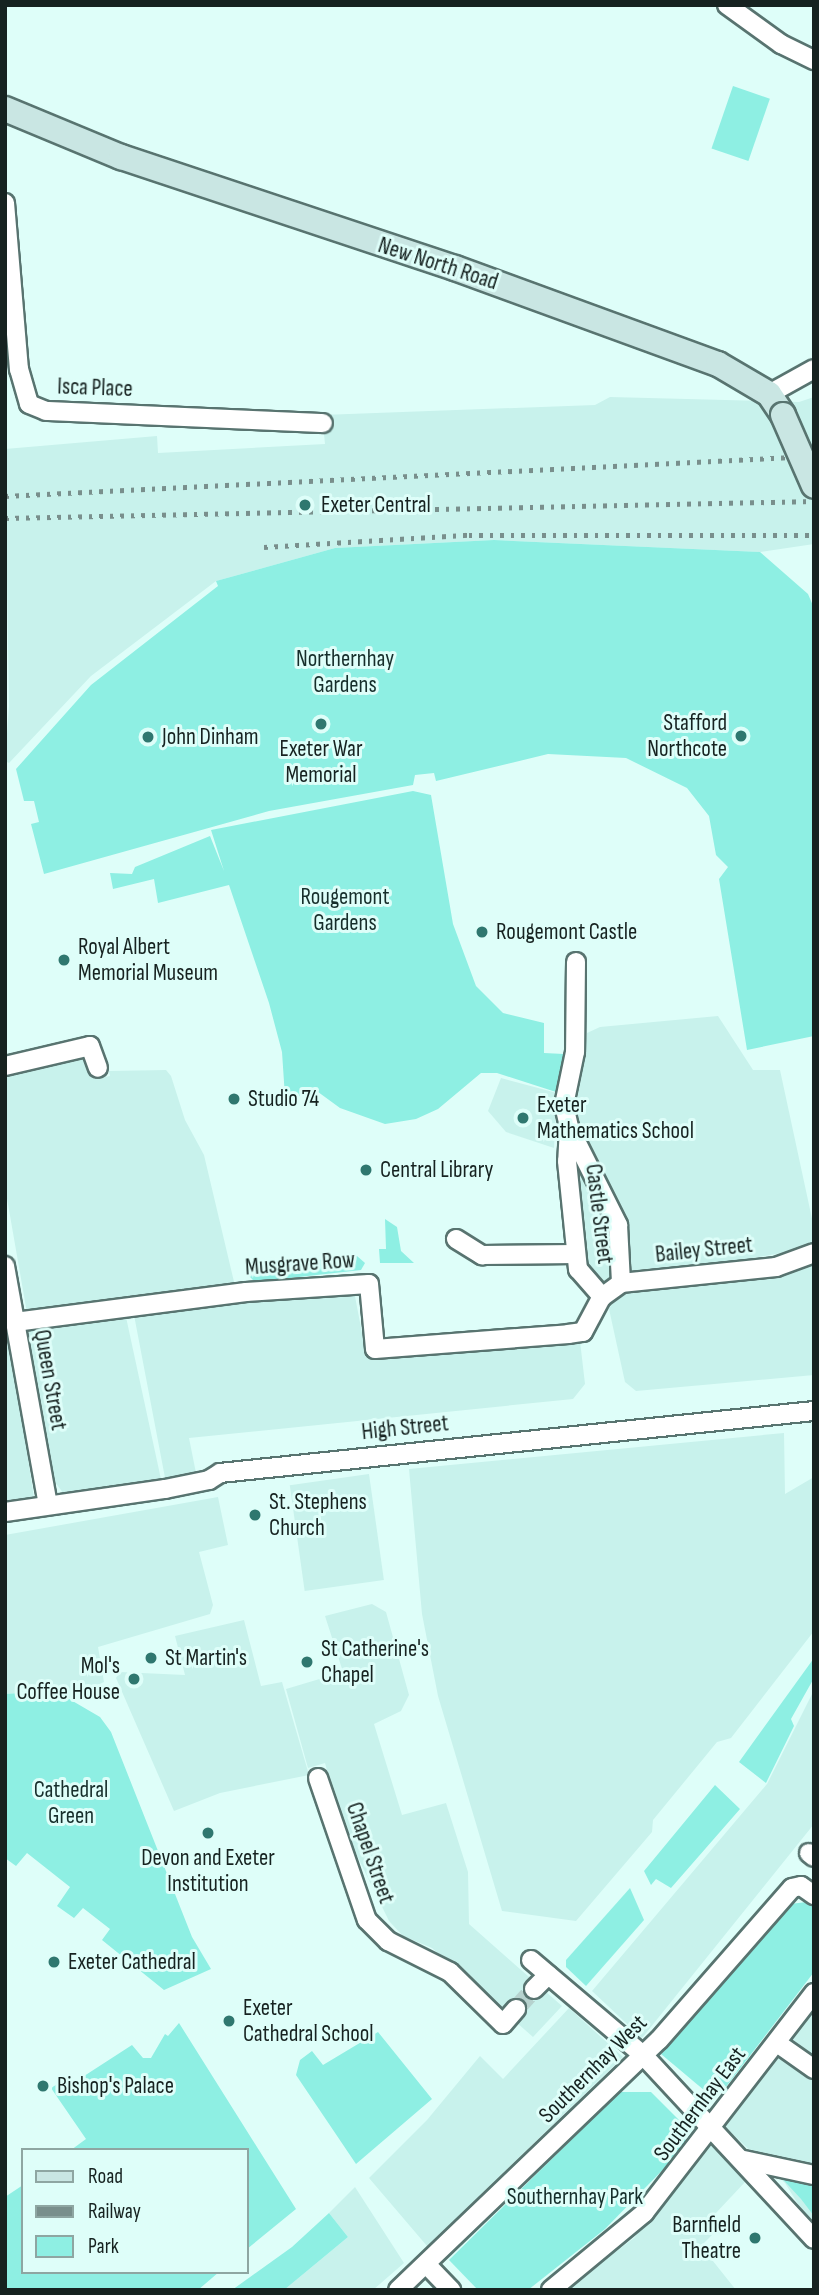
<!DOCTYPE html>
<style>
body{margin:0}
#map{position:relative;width:819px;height:2295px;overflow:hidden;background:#defef9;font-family:"Sofia Sans Condensed",sans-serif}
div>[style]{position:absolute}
.built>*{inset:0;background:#c8f2ec;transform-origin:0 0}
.green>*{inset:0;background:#8eefe3;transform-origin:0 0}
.street-tunnel>*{height:18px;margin-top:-9px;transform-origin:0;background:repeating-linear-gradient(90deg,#b6d2ce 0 18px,transparent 0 27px)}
.roads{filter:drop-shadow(2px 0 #587470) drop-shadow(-2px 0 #587470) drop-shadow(0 2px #587470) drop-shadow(0 -2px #587470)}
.street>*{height:18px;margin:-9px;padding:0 9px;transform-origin:9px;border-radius:9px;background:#fff}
.secondary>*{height:24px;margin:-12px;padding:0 12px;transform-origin:12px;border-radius:12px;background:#c9e6e3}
.rail>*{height:5px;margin-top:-2.5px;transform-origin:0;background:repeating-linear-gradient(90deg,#798f8c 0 3.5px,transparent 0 10.5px)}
.bridges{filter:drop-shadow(2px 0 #587470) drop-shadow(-2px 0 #587470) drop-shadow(0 2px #587470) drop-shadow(0 -2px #587470)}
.secondary-bridge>*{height:24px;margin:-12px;padding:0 12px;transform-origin:12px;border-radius:12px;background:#c9e6e3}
.dots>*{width:19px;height:19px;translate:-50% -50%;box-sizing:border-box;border:4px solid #defef9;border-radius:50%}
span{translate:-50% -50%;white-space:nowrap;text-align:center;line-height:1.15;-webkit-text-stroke:6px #defef9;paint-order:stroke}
.street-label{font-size:23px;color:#162220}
.poi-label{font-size:23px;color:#162220}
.left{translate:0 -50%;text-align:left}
.right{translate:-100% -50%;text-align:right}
.park-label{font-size:23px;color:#162e2b}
.frame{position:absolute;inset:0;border:7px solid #162220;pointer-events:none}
.legend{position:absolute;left:21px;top:2148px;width:228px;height:126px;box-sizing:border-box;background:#defef9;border:2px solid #8ea6a2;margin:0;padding:9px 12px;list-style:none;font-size:21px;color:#162220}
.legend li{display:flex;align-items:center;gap:14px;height:35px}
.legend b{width:35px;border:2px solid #8ea6a2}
</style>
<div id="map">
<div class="built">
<i style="clip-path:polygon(610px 397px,799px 402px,814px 397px,814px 544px,760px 552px,494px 540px,335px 548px,216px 581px,91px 676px,9px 763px,5px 761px,9px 706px,5px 449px,157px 436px,158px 453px,325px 444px,322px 415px,595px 405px)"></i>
<i style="clip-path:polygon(718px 1016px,753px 1070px,780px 1070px,814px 1228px,814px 1247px,610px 1284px,593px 1279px,584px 1264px,572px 1131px,587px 1033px,600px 1027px)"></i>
<i style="clip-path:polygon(93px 1050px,100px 1078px,110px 1076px,109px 1071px,166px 1070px,171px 1076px,185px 1120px,204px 1155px,235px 1286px,27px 1313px,5px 1187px,5px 1072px)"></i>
<i style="clip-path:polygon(501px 1078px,557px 1093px,554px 1148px,506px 1132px,488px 1111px)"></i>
<i style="clip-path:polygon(814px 1263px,814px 1375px,636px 1391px,625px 1382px,609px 1309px,618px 1292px)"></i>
<i style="clip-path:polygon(354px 1291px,366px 1354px,580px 1341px,585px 1384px,573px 1399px,189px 1438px,197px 1478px,166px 1483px,134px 1315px)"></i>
<i style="clip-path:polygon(126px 1317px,162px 1484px,80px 1496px,64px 1494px,51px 1477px,44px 1453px,28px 1331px)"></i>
<i style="clip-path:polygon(5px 1331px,9px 1331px,35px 1505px,5px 1509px)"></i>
<i style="clip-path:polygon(784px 1433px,785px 1494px,814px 1477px,814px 1631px,731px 1738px,717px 1742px,653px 1820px,652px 1832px,576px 1921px,502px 1911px,438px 1696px,422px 1614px,409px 1469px)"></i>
<i style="left:369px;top:1474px;width:107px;height:80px;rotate:82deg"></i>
<i style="clip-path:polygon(218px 1497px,228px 1545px,199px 1552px,213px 1605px,210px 1614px,98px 1647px,104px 1682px,67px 1699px,34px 1692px,5px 1694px,5px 1535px)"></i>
<i style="clip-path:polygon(372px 1604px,386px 1612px,409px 1695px,401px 1711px,374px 1724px,402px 1815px,446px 1803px,468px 1872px,469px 1924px,562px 2006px,533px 2037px,432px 1948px,403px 1936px,389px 1921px,343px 1827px,325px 1763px,308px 1768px,286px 1689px,343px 1672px,325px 1616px)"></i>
<i style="clip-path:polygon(244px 1620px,261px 1686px,282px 1682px,309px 1775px,220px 1793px,174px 1811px,116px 1678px,120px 1672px,185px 1675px,175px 1636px)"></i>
<i style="clip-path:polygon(814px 1690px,814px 1824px,642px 2038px,592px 1991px,767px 1784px)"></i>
<i style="clip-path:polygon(569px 2008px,623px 2057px,427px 2246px,369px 2178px,427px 2120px,480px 2056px,503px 2079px)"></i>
<i style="clip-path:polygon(814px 2012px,814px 2230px,785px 2183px,725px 2127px)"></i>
<i style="clip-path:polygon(711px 2143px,746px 2181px,715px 2214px,723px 2224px,701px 2246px,736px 2290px,565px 2290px,634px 2238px)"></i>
<i style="clip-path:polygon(355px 2187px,404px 2263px,373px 2290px,284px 2290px,348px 2237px,329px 2213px)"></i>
</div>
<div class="green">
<i style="left:733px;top:86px;width:39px;height:66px;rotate:19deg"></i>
<i style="clip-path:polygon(494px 540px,760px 552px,808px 594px,814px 608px,814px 1036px,747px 1050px,719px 879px,728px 867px,716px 855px,709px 816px,687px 788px,626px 758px,548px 754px,436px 781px,434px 773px,415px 775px,413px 785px,269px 811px,44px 874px,31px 824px,39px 822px,34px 801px,24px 801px,16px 769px,91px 685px,218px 586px,216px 581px,335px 548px)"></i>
<i style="clip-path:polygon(413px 791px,431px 795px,453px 924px,476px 986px,503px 1013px,544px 1023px,544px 1053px,564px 1054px,556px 1092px,497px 1073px,481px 1073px,438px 1109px,416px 1119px,385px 1124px,340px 1108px,314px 1089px,289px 1101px,285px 1097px,282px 1052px,269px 1003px,229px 885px,158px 903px,154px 879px,113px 889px,110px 873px,132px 874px,135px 867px,210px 836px,224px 871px,211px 830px)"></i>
<i style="clip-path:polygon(385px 1219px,397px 1227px,401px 1251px,414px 1263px,380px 1263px,379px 1249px,386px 1249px)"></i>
<i style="clip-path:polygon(357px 1256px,365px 1263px,361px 1270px,255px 1282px,247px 1274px,253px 1266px)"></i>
<i style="clip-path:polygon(814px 1658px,814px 1678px,791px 1719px,794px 1726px,766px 1783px,739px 1762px)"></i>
<i style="clip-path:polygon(34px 1692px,64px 1696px,100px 1717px,111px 1732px,192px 1937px,211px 1969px,164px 1990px,102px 1940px,110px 1929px,83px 1908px,74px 1918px,57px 1906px,70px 1887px,27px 1853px,16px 1866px,5px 1858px,5px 1694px)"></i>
<i style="clip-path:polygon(715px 1785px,740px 1809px,671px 1888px,656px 1879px,651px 1885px,644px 1871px)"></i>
<i style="clip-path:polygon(630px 1888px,644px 1920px,586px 1986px,566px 1967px,566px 1960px)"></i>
<i style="clip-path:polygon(807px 1902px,814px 1908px,814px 1972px,722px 2092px,711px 2096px,661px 2054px,790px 1904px)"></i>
<i style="clip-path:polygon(179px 2023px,296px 2209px,247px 2249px,247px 2150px,71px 2150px,86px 2139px,51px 2088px,59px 2083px,64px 2089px,132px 2045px,143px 2058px,151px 2058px,165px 2034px,168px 2036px)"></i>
<i style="clip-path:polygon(378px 2032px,432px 2099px,356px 2164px,296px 2075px,300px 2060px,312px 2051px,323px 2065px)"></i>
<i style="clip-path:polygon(620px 2092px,651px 2092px,687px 2128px,684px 2148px,605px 2229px,528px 2290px,478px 2290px,449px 2260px)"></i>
<i style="clip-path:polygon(776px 2172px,814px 2181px,814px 2216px,801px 2199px)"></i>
<i style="clip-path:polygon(23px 2185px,23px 2272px,219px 2272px,198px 2290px,5px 2290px,5px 2197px)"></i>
<i style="clip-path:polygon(329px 2213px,348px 2237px,284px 2290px,232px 2290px,292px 2247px)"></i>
</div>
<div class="street-tunnel">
<i style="left:516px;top:2009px;width:27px;rotate:-48deg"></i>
</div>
<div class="roads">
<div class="street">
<i style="left:727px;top:5px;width:67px;rotate:35.8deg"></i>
<i style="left:781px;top:44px;width:37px;rotate:26deg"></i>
<i style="left:5px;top:203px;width:167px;rotate:85.2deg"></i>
<i style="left:19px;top:369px;width:36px;rotate:74deg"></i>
<i style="left:29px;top:404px;width:18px;rotate:22deg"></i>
<i style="left:46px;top:411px;width:277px;rotate:2.5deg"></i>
<i style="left:769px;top:394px;width:51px;rotate:-29.1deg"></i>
<i style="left:576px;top:962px;width:90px;rotate:90.6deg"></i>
<i style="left:575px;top:1052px;width:54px;rotate:101.7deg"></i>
<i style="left:564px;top:1105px;width:23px;rotate:77deg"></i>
<i style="left:569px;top:1127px;width:34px;rotate:93deg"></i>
<i style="left:567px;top:1161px;width:109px;rotate:84.2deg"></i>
<i style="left:578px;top:1269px;width:37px;rotate:49deg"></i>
<i style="left:5px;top:1066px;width:87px;rotate:-13.2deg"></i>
<i style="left:90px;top:1046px;width:23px;rotate:70deg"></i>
<i style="left:569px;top:1127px;width:110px;rotate:63.4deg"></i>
<i style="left:618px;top:1225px;width:58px;rotate:87deg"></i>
<i style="left:456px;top:1239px;width:31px;rotate:32deg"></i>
<i style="left:482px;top:1255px;width:94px;rotate:-0.6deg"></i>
<i style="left:5px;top:1266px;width:242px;rotate:79.8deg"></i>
<i style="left:15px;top:1322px;width:233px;rotate:-7.4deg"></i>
<i style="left:246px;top:1292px;width:123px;rotate:-3.7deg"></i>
<i style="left:369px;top:1284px;width:65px;rotate:84.7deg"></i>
<i style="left:375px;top:1349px;width:194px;rotate:-4.4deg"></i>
<i style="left:568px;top:1334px;width:15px;rotate:-8deg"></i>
<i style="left:583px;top:1332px;width:40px;rotate:-62deg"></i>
<i style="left:602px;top:1297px;width:24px;rotate:-36deg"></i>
<i style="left:621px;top:1283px;width:156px;rotate:-5.9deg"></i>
<i style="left:776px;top:1267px;width:40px;rotate:-20.2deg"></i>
<i style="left:5px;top:1512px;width:162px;rotate:-8.2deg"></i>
<i style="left:165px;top:1489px;width:45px;rotate:-11.6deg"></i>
<i style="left:209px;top:1480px;width:13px;rotate:-32deg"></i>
<i style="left:220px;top:1473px;width:597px;rotate:-5.96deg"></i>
<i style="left:318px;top:1778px;width:150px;rotate:71deg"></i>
<i style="left:367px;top:1920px;width:30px;rotate:45deg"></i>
<i style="left:388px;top:1941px;width:69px;rotate:26.6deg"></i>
<i style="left:450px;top:1972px;width:74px;rotate:44.5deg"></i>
<i style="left:503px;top:2024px;width:20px;rotate:-49deg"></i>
<i style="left:809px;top:1853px;width:6px;rotate:39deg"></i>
<i style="left:531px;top:1960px;width:147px;rotate:40.3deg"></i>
<i style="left:643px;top:2055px;width:251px;rotate:47.1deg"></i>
<i style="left:534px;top:1989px;width:20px;rotate:-45deg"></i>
<i style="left:777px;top:2043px;width:45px;rotate:35.1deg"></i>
<i style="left:744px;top:2160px;width:72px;rotate:12.1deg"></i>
<i style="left:427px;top:2265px;width:35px;rotate:46deg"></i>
<i style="left:398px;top:2290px;width:361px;rotate:-43.8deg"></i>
<i style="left:659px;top:2040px;width:202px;rotate:-48.8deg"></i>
<i style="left:792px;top:1888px;width:9px;rotate:-13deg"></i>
<i style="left:801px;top:1886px;width:16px;rotate:35deg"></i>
<i style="left:551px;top:2290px;width:121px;rotate:-39.6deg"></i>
<i style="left:644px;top:2213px;width:278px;rotate:-52.3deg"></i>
</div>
<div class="secondary">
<i style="left:5px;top:109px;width:126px;rotate:22.5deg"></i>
<i style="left:121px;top:157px;width:352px;rotate:18.4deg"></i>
<i style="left:455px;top:268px;width:280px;rotate:20.1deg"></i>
<i style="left:718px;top:364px;width:59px;rotate:30.5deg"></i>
<i style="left:769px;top:394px;width:25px;rotate:56deg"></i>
</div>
</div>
<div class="rail">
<i style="left:5px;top:496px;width:810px;rotate:-2.83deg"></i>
<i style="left:5px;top:518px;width:809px;rotate:-1.2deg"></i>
<i style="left:264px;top:547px;width:205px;rotate:-3.4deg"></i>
<i style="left:469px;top:535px;width:345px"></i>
</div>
<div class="bridges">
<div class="secondary-bridge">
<i style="left:783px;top:415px;width:77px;rotate:66.4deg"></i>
</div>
</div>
<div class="dots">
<i style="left:305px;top:505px;background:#2f776f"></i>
<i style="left:321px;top:724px;background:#2f776f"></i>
<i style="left:741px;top:736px;background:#2f776f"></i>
<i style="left:148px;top:737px;background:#2f776f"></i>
<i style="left:482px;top:932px;background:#2f776f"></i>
<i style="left:64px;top:960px;background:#2f776f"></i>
<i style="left:234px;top:1099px;background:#2f776f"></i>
<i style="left:523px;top:1118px;background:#2f776f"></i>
<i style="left:366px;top:1170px;background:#2f776f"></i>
<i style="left:255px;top:1515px;background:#2f776f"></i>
<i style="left:151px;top:1658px;background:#2f776f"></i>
<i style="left:307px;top:1662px;background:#2f776f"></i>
<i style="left:134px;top:1679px;background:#2f776f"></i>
<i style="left:208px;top:1833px;background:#2f776f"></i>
<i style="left:54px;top:1962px;background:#2f776f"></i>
<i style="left:229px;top:2021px;background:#2f776f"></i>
<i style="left:43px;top:2086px;background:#2f776f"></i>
<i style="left:755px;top:2238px;background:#2f776f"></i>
</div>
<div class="street-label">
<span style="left:438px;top:264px;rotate:18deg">New North Road</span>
<span style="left:95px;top:388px;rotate:2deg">Isca Place</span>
<span style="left:599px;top:1214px;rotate:83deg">Castle Street</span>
<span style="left:704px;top:1250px;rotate:-6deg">Bailey Street</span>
<span style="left:300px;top:1264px;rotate:-4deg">Musgrave Row</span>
<span style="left:50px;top:1380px;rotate:80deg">Queen Street</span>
<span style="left:405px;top:1428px;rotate:-6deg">High Street</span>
<span style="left:370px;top:1853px;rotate:71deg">Chapel Street</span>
<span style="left:593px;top:2069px;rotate:-45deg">Southernhay West</span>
<span style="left:700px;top:2104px;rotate:-53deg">Southernhay East</span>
</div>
<div class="poi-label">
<span class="left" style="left:321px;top:505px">Exeter Central</span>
<span class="right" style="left:727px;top:736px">Stafford<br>Northcote</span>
<span class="left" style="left:162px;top:737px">John Dinham</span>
<span style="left:321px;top:762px">Exeter War<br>Memorial</span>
<span class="left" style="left:496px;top:932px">Rougemont Castle</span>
<span class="left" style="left:78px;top:960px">Royal Albert<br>Memorial Museum</span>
<span class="left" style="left:248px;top:1099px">Studio 74</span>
<span class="left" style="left:537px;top:1118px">Exeter<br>Mathematics School</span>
<span class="left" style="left:380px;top:1170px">Central Library</span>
<span class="left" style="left:269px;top:1515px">St. Stephens<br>Church</span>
<span class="left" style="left:321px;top:1662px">St Catherine's<br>Chapel</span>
<span class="left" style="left:165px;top:1658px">St Martin's</span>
<span class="right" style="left:120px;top:1679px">Mol's<br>Coffee House</span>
<span style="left:208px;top:1871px">Devon and Exeter<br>Institution</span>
<span class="left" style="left:68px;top:1962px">Exeter Cathedral</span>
<span class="left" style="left:243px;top:2021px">Exeter<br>Cathedral School</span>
<span class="left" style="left:57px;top:2086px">Bishop's Palace</span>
<span class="right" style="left:741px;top:2238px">Barnfield<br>Theatre</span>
</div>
<div class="park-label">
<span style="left:345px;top:672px">Northernhay<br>Gardens</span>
<span style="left:345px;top:910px">Rougemont<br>Gardens</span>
<span style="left:71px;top:1803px">Cathedral<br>Green</span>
<span style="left:575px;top:2197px">Southernhay Park</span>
</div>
<div class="frame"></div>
<ul class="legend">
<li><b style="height:9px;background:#c9e6e3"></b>Road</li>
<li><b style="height:9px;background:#798f8c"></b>Railway</li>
<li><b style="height:19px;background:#8eefe3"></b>Park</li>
</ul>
</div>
